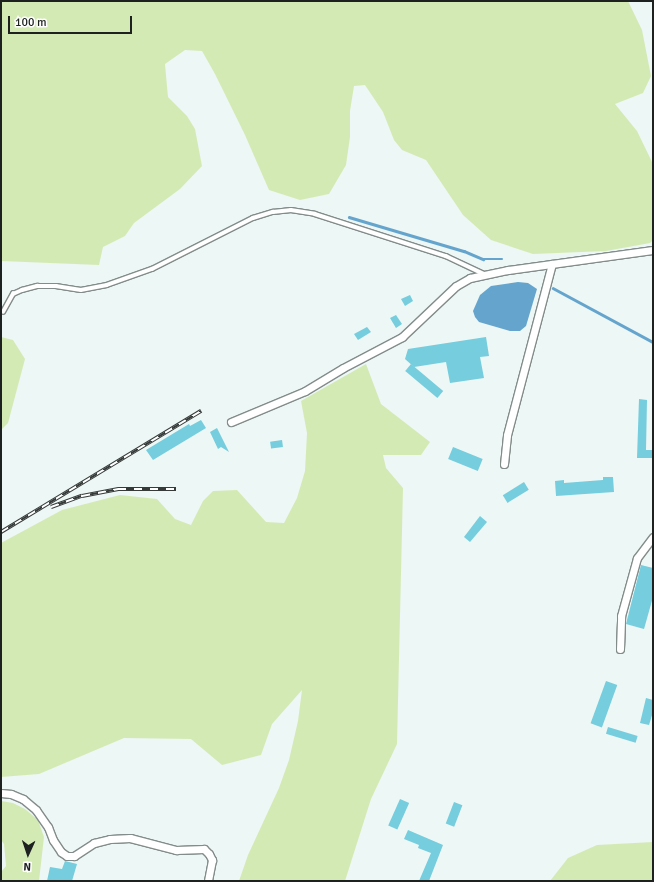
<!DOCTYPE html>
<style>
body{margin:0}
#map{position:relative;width:654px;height:882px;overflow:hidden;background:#edf7f5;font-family:Signika,sans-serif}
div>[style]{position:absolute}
.green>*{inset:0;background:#d4eab5}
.water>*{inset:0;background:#65a5cd}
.stream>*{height:2.5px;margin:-1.25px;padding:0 1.25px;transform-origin:1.25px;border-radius:1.25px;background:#65a5cd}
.building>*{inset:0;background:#75cddd;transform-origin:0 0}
.roads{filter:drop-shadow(1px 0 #838c8a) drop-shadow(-1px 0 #838c8a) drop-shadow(0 1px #838c8a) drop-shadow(0 -1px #838c8a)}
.service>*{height:3.5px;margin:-1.75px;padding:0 1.75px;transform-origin:1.75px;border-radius:1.75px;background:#fff}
.minor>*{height:7px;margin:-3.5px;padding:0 3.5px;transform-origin:3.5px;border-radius:3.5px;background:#fff}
.rail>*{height:4px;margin-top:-2px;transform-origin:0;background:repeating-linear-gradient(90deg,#fff 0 8px,#363b3a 0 16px);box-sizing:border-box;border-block:1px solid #363b3a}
span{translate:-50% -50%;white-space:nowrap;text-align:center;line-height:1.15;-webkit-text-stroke:3.5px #fff;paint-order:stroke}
.frame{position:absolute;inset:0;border:2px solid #1d2120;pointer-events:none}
.north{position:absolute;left:8px;top:834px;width:40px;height:40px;-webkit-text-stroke:3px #fff;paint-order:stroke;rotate:183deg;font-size:11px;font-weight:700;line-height:16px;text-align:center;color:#1d2120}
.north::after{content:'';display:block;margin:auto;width:14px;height:18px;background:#1d2120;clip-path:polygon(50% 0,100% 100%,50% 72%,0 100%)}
.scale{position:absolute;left:8px;top:16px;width:124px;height:18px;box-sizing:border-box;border:2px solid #1d2120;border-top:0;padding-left:5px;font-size:12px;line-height:14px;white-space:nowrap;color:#1d2120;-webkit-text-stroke:3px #fff;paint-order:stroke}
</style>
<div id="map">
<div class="green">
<i style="clip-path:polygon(1px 1px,628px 1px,642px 30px,651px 76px,643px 93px,615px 104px,637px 131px,653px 164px,653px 240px,650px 243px,606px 251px,533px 254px,491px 240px,463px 215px,426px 160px,402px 150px,394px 140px,383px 112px,365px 85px,354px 86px,350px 111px,350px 137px,346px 165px,329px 194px,300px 200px,269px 190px,245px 135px,215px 74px,202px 51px,185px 50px,165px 64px,168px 97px,187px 116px,195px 129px,202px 166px,180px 189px,134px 223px,125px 236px,103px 247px,99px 265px,1px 261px)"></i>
<i style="clip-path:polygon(1px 337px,13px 340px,25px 359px,8px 423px,1px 430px)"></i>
<i style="clip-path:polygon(366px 364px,381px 404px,430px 442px,421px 455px,383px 455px,386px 468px,403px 488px,397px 744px,371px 799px,345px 881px,239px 881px,248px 855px,279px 788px,289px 760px,298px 721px,302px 690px,272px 724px,261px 755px,222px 765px,191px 739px,124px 738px,39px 774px,1px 777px,1px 543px,62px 510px,120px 495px,157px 499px,175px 519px,191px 525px,203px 501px,213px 491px,237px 490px,266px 522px,284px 523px,297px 498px,305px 471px,307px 433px,301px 401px)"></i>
<i style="clip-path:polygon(1px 801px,13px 803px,25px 809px,38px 820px,44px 837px,39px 881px,1px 881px,1px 872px,6px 866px,4px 844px,1px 840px)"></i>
<i style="clip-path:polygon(653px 842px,653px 881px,550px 881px,568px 858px,597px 845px)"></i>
</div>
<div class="water">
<i style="clip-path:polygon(518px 282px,528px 283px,537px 289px,526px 326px,520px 331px,510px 331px,479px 322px,475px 317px,473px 311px,480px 295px,491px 286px)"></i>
</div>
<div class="stream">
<i style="left:349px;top:217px;width:120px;rotate:16.5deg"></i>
<i style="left:464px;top:251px;width:21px;rotate:23deg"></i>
<i style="left:483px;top:259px;width:19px"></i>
<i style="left:553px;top:288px;width:114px;rotate:28.4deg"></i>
</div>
<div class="building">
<i style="clip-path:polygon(410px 295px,413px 301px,405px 306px,401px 299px)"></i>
<i style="clip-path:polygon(396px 315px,402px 324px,396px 328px,390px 318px)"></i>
<i style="clip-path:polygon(367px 327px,371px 332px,358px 340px,354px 334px)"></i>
<i style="clip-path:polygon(486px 337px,489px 356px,480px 357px,484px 378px,450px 383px,446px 362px,414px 367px,405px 359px,408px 349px)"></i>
<i style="left:411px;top:364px;width:42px;height:9px;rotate:40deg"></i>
<i style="clip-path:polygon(639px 399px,647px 400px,646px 450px,653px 450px,653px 458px,637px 458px)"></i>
<i style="clip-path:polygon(201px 420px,206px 428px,153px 460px,146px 450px,189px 424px,190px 426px)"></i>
<i style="clip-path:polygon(217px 428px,229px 452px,221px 447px,218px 449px,210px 432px)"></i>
<i style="left:282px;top:440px;width:7px;height:12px;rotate:82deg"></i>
<i style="left:453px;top:447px;width:32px;height:13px;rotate:22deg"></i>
<i style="clip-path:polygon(603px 477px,613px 477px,614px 492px,556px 496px,555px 481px,564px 480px,564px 483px,603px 480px)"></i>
<i style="left:524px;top:482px;width:9px;height:25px;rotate:58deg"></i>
<i style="clip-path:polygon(480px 516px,487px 522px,470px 542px,464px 537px)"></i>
<i style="clip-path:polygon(641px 565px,653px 568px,653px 597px,644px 629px,626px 624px)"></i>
<i style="left:606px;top:681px;width:12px;height:45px;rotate:20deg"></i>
<i style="clip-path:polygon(646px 698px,653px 700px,653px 712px,649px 725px,640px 723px)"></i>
<i style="left:608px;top:727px;width:31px;height:7px;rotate:17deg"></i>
<i style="left:400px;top:799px;width:10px;height:29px;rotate:24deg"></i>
<i style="left:454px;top:802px;width:9px;height:23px;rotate:21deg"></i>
<i style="clip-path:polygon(408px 830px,443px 845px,429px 881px,419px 881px,431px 853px,418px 848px,419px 845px,404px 839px)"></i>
<i style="clip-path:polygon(65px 861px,77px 864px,72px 881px,47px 881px,50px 867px,62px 869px)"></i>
</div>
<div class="roads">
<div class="service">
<i style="left:3px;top:312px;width:21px;rotate:-61deg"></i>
<i style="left:13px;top:294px;width:10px;rotate:-24deg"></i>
<i style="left:22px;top:290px;width:16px;rotate:-15deg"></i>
<i style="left:37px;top:286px;width:19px"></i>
<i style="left:56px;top:286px;width:25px;rotate:9deg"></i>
<i style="left:81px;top:290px;width:26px;rotate:-11deg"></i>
<i style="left:107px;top:285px;width:48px;rotate:-19.6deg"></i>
<i style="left:152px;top:269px;width:113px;rotate:-26.8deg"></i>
<i style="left:253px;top:218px;width:21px;rotate:-17deg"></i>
<i style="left:273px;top:212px;width:18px;rotate:-6deg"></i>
<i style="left:291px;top:210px;width:24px;rotate:9deg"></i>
<i style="left:315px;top:214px;width:138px;rotate:17.8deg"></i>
<i style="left:446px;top:256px;width:42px;rotate:25.3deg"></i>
</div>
<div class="minor">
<i style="left:231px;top:422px;width:80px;rotate:-22.7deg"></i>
<i style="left:305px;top:391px;width:44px;rotate:-31.2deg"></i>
<i style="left:343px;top:368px;width:67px;rotate:-27.7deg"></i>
<i style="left:402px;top:337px;width:74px;rotate:-43.4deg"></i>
<i style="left:456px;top:286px;width:16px;rotate:-30deg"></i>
<i style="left:470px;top:278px;width:39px;rotate:-12deg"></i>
<i style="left:508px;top:270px;width:146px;rotate:-7.9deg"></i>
<i style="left:504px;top:464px;width:29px;rotate:-84deg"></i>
<i style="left:507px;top:435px;width:177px;rotate:-75.3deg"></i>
<i style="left:620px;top:649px;width:33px;rotate:-88deg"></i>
<i style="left:621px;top:616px;width:60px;rotate:-74.6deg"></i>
<i style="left:637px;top:558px;width:26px;rotate:-53deg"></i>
<i style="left:1px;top:793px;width:10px;rotate:6deg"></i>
<i style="left:11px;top:794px;width:13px;rotate:23deg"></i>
<i style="left:23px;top:799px;width:17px;rotate:40deg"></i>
<i style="left:36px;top:810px;width:21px;rotate:55deg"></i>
<i style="left:48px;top:827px;width:14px;rotate:69deg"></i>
<i style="left:53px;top:840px;width:14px;rotate:56deg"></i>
<i style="left:61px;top:852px;width:7px;rotate:34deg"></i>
<i style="left:67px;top:856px;width:7px"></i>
<i style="left:74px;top:856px;width:24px;rotate:-33deg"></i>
<i style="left:94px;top:843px;width:16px;rotate:-14deg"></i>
<i style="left:110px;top:839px;width:20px;rotate:-3deg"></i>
<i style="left:130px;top:838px;width:48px;rotate:14.6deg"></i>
<i style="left:176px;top:850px;width:28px;rotate:-2deg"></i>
<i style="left:204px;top:849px;width:7px;rotate:45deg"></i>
<i style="left:209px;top:854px;width:7px;rotate:63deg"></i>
<i style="left:212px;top:860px;width:21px;rotate:101deg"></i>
</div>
</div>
<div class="rail">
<i style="left:51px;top:507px;width:33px;rotate:-20deg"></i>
<i style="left:82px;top:496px;width:37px;rotate:-11deg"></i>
<i style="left:118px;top:489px;width:58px"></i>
<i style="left:1px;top:532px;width:234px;rotate:-31.2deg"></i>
</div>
<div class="frame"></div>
<div class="north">N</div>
<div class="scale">100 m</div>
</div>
